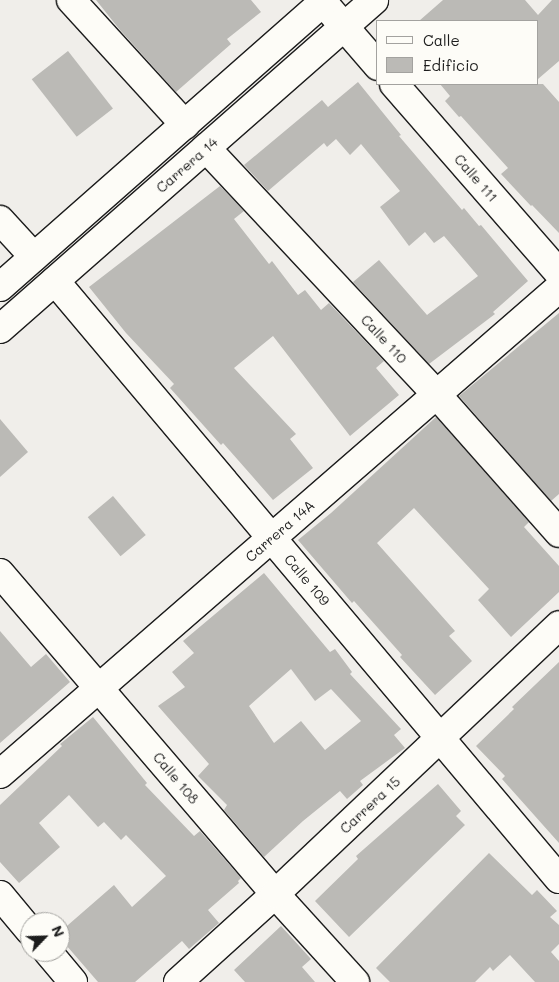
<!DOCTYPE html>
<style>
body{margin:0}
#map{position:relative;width:559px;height:982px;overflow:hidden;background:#f0eeea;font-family:Mali,sans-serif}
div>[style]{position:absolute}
.building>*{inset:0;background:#bbbab6;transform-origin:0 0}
.roads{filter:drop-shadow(1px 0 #1c1c1c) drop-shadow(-1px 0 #1c1c1c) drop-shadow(0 1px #1c1c1c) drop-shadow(0 -1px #1c1c1c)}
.minor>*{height:28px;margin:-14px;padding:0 14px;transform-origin:14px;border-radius:14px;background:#fdfcf7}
.major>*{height:28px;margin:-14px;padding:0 14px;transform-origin:14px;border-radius:14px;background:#fdfcf7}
span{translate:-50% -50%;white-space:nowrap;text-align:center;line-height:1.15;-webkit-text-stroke:4px #fdfcf7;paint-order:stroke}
.street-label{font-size:14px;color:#1c1c1c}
.legend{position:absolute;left:376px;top:20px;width:162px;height:65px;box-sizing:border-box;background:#fdfcf7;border:1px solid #a3a29f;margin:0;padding:6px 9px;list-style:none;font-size:15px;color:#1c1c1c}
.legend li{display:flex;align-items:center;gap:10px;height:25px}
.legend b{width:25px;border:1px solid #a3a29f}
.north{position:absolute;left:20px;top:912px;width:50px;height:50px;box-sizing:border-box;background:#fdfcf7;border:1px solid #a3a29f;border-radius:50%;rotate:66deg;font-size:14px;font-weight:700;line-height:20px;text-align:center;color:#1c1c1c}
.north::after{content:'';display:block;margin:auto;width:18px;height:22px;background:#1c1c1c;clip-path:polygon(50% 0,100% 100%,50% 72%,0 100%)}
</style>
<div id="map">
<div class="building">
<i style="clip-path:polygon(96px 0,251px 0,261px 12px,227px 39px,231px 44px,176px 92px,120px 30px)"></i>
<i style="clip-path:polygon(443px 0,525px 0,538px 15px,552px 0,559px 0,559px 61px,538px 79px,538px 21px,419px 21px)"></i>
<i style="left:68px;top:51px;width:73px;height:46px;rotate:52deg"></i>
<i style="clip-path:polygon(358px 82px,401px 135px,399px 136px,462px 210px,464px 208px,479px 226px,481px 225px,528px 281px,493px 312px,495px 314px,429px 364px,353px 282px,379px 260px,427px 315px,478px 276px,444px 236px,434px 243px,425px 232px,409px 246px,380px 207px,400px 191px,361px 144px,350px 155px,336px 139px,327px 147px,324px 143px,268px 191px,244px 165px,322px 100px,328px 107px)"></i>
<i style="clip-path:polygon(440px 84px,543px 84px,559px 102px,559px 233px,532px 205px,531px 206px,501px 174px,508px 168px,461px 116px,459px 117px,445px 101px,450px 96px)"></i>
<i style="clip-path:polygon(220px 186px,244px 211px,234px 219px,269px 264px,272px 261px,298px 295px,305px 290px,321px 310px,329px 303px,384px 361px,376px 368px,399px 395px,350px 436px,273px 336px,234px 368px,296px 434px,290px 439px,313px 468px,273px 500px,223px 443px,221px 445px,170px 388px,174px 384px,126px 333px,89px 287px)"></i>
<i style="clip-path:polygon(559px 313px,559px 494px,551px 501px,459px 396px)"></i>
<i style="clip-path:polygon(436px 417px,529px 522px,524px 527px,559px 566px,559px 592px,511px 637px,478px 600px,489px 589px,414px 508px,377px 543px,455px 631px,449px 636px,472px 661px,435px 695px,400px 657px,402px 655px,354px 601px,352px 603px,298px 540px,331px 513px)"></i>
<i style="clip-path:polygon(0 419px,28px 452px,0 477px)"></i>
<i style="left:113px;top:496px;width:51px;height:33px;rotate:50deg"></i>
<i style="clip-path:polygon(evenodd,264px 573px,330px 652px,335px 649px,352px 672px,350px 674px,401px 729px,394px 735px,405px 748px,360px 781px,363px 785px,347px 799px,340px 791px,303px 821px,264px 857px,224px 810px,227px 805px,198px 776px,209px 764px,158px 706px,185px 687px,172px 672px,194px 653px,183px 641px,264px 573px,291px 669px,315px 701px,331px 689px,361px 721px,325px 750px,301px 721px,274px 743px,249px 706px,291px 669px)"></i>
<i style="clip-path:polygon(0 631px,31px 667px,46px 654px,70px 682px,0 743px)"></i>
<i style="clip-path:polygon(559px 662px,559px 843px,502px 779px,505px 776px,476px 746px,514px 709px,512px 707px)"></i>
<i style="clip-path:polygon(93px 717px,147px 783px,145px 785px,194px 836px,200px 831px,241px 878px,238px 881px,239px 883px,208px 910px,219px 923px,189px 949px,182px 941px,135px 982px,98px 982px,60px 938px,60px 932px,114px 885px,132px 907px,166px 876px,126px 835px,121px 840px,104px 822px,98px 827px,69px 795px,39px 823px,60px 847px,19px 883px,0 862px,0 805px,62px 746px,60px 744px)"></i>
<i style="clip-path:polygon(438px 784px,461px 811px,456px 816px,465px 825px,349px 937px,315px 901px,358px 859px,356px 856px)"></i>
<i style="clip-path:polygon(489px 853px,532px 895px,537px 890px,557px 911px,550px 917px,559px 925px,559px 944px,551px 952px,559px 961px,559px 982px,535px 982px,510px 955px,493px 971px,490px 967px,475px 982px,390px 982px,376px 968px)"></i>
<i style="clip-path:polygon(281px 926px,311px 959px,302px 967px,315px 982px,245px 982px,234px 970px)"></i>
</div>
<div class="roads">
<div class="minor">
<i style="left:71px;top:0;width:169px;rotate:47.6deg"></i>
<i style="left:321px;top:0;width:87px;rotate:49.2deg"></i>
<i style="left:394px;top:84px;width:251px;rotate:48.9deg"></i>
<i style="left:206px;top:148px;width:338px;rotate:46.9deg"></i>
<i style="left:437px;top:395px;width:184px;rotate:48.5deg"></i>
<i style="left:0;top:220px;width:50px;rotate:47.4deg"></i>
<i style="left:55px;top:281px;width:782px;rotate:49.88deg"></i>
<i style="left:0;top:573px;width:423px;rotate:49.4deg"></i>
<i style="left:275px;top:894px;width:119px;rotate:47.7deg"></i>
<i style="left:0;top:774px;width:741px;rotate:-41deg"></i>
<i style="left:0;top:895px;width:47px;rotate:50.2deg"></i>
<i style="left:48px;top:952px;width:39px;rotate:50deg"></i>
<i style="left:178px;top:982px;width:131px;rotate:-42.2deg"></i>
<i style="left:275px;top:894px;width:391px;rotate:-43.4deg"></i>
</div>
<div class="major">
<i style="left:0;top:287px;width:434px;rotate:-41.4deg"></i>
<i style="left:0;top:329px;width:498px;rotate:-41.3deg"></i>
</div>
</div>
<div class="street-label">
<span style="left:187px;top:165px;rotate:-41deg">Carrera 14</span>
<span style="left:476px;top:178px;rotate:49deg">Calle 111</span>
<span style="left:384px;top:339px;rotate:47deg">Calle 110</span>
<span style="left:280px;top:531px;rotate:-41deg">Carrera 14A</span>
<span style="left:307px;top:580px;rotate:50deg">Calle 109</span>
<span style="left:176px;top:778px;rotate:50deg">Calle 108</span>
<span style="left:370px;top:805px;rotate:-43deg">Carrera 15</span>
</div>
<ul class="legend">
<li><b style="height:6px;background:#fdfcf7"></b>Calle</li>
<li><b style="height:14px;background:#bbbab6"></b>Edificio</li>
</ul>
<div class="north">N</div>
</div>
